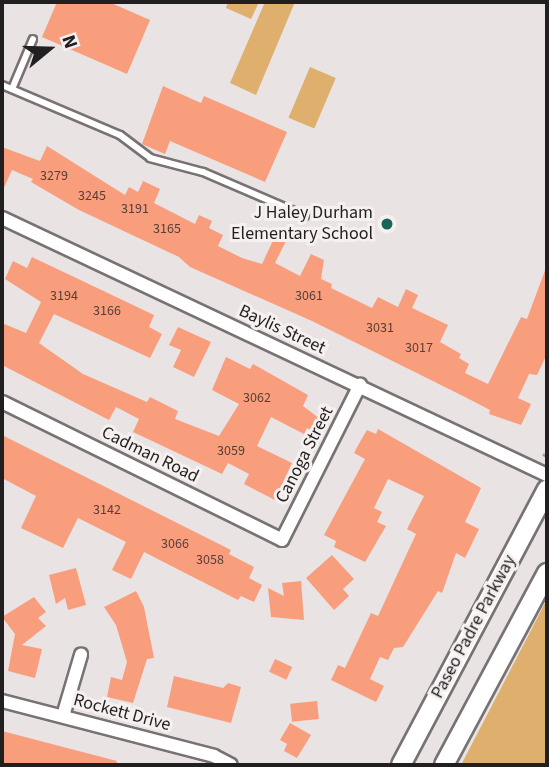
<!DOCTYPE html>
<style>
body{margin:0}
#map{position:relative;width:549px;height:767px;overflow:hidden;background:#e9e3e4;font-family:"Source Sans 3",sans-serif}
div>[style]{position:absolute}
.green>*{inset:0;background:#deaf6d;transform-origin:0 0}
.building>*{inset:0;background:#f99e7d;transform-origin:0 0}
.path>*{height:2.5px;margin-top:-1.25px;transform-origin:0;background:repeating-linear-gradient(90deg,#a19d9d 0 3.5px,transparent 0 7px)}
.roads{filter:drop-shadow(2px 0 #787273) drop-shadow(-2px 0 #787273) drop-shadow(0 2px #787273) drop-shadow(0 -2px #787273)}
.lane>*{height:6px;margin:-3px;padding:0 3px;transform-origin:3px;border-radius:3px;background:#fff}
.street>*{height:12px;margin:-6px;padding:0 6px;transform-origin:6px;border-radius:6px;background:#fff}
.secondary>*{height:18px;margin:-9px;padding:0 9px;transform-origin:9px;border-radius:9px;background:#fff}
.dots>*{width:19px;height:19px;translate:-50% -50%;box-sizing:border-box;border:4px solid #f6f0f1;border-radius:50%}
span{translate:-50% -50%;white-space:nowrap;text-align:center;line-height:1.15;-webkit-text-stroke:6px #f6f0f1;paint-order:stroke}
.number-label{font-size:14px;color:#573f36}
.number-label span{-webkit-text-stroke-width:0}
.poi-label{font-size:18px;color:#211f1f}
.right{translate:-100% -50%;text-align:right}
.street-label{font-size:18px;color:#211f1f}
.frame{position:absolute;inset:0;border:4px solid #211f1f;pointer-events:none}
.north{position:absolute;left:14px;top:14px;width:70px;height:70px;-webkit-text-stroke:5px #f6f0f1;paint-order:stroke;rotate:71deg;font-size:19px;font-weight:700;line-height:28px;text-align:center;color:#211f1f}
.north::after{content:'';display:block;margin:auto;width:24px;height:32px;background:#211f1f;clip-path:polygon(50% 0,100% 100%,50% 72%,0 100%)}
</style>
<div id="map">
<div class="green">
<i style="clip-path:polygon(228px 2px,259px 2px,251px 19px,226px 8px)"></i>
<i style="clip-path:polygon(265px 2px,295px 2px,256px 95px,230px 83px)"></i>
<i style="left:310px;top:67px;width:28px;height:55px;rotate:23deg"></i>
<i style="clip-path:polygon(547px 599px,547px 765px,461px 765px,527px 638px)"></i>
</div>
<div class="building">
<i style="clip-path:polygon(57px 2px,109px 2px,150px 20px,127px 74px,42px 37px)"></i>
<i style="clip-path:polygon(163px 86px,201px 103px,204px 96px,287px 132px,265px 182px,170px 141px,165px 154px,142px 144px)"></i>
<i style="clip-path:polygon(47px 146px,125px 195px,129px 187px,138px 192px,143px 181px,160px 189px,154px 203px,195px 224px,199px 215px,212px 221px,209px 228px,223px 235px,218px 246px,242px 258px,262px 264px,278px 230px,289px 235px,275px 263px,300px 276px,311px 254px,324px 260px,321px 279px,332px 284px,331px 288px,372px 308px,378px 297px,398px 307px,406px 289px,418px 295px,412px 308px,448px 325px,440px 342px,461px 354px,459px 358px,469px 364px,465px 373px,488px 384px,521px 317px,527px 319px,547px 265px,547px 354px,537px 375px,529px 374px,518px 398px,531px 404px,521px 425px,489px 414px,490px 410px,463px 396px,312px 321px,190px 267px,179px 257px,79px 210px,31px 182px,33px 179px,12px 170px,2px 192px,2px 147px,40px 161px)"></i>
<i style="clip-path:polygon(32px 257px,154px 315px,149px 327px,162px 334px,150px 358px,54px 314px,39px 343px,83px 374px,147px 402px,150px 397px,178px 411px,175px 419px,219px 436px,239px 404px,212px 390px,226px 357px,250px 369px,253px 364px,308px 395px,303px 406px,319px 418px,313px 431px,307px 428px,304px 434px,271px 417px,257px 446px,292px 463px,275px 500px,244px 484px,249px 474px,228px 463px,222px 474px,133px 432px,139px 419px,116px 407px,109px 420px,2px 365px,2px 323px,26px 333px,41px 302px,5px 279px,13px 261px,27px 268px)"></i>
<i style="clip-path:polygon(178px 327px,211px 342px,194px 377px,173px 367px,181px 350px,169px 345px)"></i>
<i style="clip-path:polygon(378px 429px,481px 488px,465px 522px,479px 529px,465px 558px,456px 553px,442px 593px,438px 591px,403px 647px,394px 648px,388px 660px,380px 657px,370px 679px,384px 686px,376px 702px,331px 680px,338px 665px,345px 668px,371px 613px,378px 616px,416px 534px,407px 529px,424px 496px,388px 479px,374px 508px,382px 512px,377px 522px,386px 526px,365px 562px,334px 547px,336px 541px,324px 535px,365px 459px,354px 453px,361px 440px,367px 430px,376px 434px)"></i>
<i style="clip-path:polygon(2px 435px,231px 550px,229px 554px,254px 567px,249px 578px,262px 585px,254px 602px,241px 596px,238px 600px,144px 552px,131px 579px,112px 570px,126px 542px,78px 518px,63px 548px,21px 528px,36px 496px,2px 478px)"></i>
<i style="clip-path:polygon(332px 555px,354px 579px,343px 589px,349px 596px,334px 610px,306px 578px)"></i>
<i style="clip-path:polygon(76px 568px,86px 605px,68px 610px,65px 598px,56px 604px,49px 575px)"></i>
<i style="clip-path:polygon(301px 581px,304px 620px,271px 617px,268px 588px,284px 596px,282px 583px)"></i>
<i style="clip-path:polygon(136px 591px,144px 607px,154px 658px,147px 659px,133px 703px,107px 697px,111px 677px,122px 680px,127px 662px,116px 625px,104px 607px)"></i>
<i style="clip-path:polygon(34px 597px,46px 612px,38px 618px,46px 626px,22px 645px,42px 649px,35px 678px,8px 671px,15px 634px,2px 617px)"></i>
<i style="left:275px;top:659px;width:19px;height:14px;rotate:25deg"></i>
<i style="clip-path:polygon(174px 676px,223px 688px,228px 683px,241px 687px,231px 723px,167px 707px)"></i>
<i style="left:317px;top:701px;width:18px;height:27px;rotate:84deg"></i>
<i style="clip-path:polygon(290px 723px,311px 735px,297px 758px,284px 751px,287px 744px,280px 740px)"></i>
<i style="clip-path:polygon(2px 731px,117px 761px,116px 765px,2px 765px)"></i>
</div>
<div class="path">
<i style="left:543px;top:454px;width:4px;rotate:27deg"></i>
</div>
<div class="roads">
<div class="lane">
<i style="left:2px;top:85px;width:128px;rotate:23deg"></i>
<i style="left:120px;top:135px;width:38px;rotate:37deg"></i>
<i style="left:150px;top:158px;width:55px;rotate:14.8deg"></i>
<i style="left:203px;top:172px;width:111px;rotate:23.3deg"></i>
<i style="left:12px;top:89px;width:54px;rotate:-67.2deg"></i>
</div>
<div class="street">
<i style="left:2px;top:218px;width:603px;rotate:25.25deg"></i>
<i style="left:2px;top:402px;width:312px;rotate:26.2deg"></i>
<i style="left:282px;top:540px;width:174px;rotate:-63.3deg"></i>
<i style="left:2px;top:701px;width:219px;rotate:14.5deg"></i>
<i style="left:214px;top:756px;width:19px;rotate:28deg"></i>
<i style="left:63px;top:716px;width:64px;rotate:-73.6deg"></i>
</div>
<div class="secondary">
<i style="left:401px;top:765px;width:312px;rotate:-62.1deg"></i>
<i style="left:444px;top:765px;width:218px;rotate:-61.8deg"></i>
</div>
</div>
<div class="dots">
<i style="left:387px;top:224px;background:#1d6458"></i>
</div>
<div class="number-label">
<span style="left:54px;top:176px">3279</span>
<span style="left:92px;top:196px">3245</span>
<span style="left:135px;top:209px">3191</span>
<span style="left:167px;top:229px">3165</span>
<span style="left:64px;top:296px">3194</span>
<span style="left:309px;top:296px">3061</span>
<span style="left:107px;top:311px">3166</span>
<span style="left:380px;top:328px">3031</span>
<span style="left:419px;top:348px">3017</span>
<span style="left:257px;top:398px">3062</span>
<span style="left:231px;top:451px">3059</span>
<span style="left:107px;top:510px">3142</span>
<span style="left:175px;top:544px">3066</span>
<span style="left:210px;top:560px">3058</span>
</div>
<div class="poi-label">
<span class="right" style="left:373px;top:224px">J Haley Durham<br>Elementary School</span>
</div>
<div class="street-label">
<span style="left:282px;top:330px;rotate:25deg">Baylis Street</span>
<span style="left:150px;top:455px;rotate:26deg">Cadman Road</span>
<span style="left:305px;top:455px;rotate:-63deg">Canoga Street</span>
<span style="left:474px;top:627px;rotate:-62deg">Paseo Padre Parkway</span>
<span style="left:122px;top:713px;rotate:15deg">Rockett Drive</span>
</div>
<div class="frame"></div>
<div class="north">N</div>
</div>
